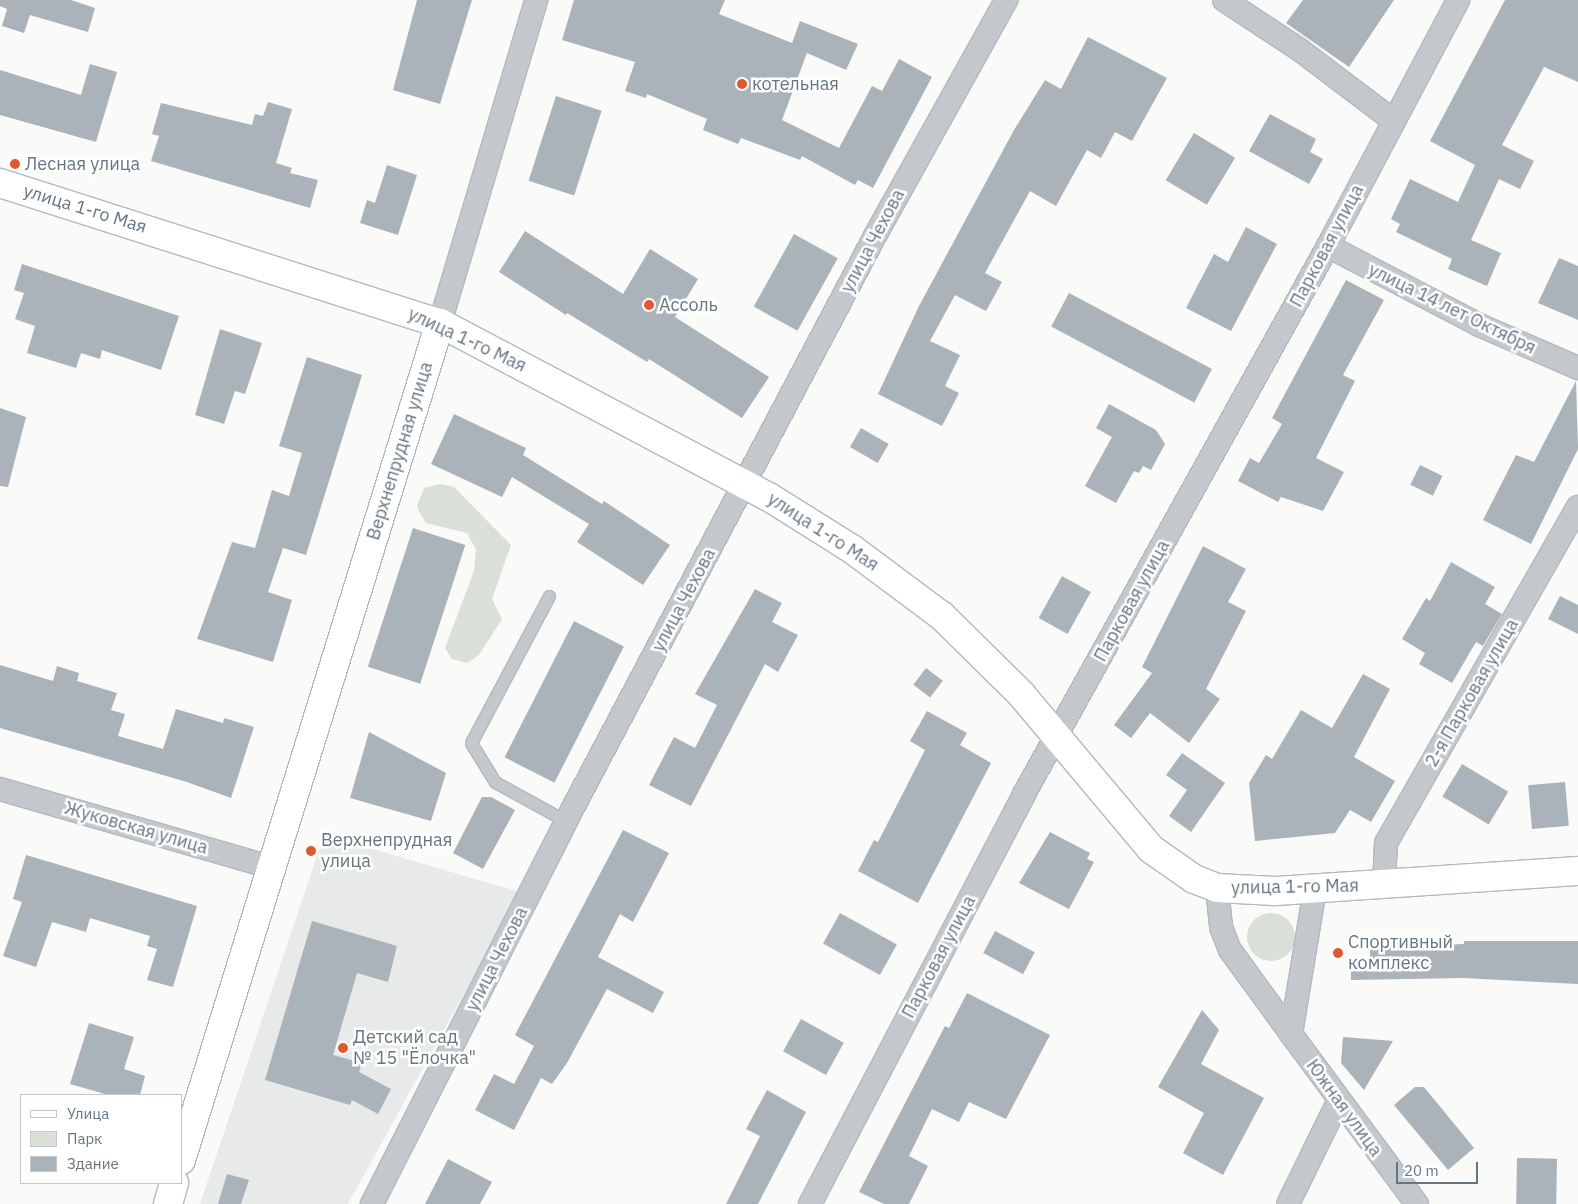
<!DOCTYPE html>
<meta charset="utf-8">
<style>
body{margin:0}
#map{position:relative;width:1578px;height:1204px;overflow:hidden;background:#fafaf8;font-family:"IBM Plex Sans",sans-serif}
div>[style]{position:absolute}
.built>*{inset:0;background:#e8e9e9}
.green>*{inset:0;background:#dadfd7}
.round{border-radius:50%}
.building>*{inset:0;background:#aab3b9;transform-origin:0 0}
.roads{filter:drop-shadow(1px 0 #b3babf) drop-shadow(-1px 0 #b3babf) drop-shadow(0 1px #b3babf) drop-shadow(0 -1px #b3babf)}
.lane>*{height:11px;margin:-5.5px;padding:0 5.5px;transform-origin:5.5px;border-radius:5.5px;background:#c3c8cc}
.street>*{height:22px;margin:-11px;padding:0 11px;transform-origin:11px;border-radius:11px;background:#c3c8cc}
.secondary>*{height:28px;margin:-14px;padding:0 14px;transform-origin:14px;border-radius:14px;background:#fff}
.dots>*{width:14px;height:14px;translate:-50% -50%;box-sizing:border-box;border:2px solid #fff;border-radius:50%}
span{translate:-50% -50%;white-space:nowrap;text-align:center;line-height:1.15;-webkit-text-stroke:5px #fff;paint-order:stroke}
.poi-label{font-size:18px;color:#657683}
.left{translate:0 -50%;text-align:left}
.street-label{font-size:18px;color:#657683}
.legend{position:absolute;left:20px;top:1094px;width:162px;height:90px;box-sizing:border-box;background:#fff;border:1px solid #c1c8cd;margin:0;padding:6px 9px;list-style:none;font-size:15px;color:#657683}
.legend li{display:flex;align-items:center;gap:10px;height:25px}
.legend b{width:25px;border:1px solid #c1c8cd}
.scale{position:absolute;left:1396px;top:1162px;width:82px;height:22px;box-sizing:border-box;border:2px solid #657683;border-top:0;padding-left:6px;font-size:15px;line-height:18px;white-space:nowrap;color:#657683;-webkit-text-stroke:4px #fff;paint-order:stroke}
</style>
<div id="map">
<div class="built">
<i style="clip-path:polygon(324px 835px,520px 892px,348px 1204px,200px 1204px)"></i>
</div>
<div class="green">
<i style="clip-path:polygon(440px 484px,454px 487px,511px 545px,492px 599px,502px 619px,479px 655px,467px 663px,452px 659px,445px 648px,474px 571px,476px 550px,467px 533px,426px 523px,420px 513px,417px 506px,424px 488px)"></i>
<i class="round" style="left:1247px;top:913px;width:48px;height:48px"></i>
</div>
<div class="building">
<i style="clip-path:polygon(0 0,71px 0,95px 8px,88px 32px,30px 15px,24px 33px,2px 26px,7px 9px,0 6px)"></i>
<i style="clip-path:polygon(417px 0,472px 0,440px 104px,393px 90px)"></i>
<i style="clip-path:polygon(574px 0,725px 0,719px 14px,792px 43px,800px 21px,858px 44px,846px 70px,807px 53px,782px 120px,839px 148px,872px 86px,882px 91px,899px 59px,932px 77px,873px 188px,858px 180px,855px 185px,802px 156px,800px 160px,741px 138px,738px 144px,703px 130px,707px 119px,647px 94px,646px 98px,625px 91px,635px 62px,562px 40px)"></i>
<i style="clip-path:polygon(1303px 0,1394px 0,1349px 67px,1286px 23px)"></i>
<i style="clip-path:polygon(1505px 0,1578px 0,1578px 82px,1544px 67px,1502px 145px,1534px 161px,1520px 189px,1499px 179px,1471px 240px,1501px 253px,1487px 286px,1448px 269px,1452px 259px,1396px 232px,1400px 224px,1391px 219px,1410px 179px,1458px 202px,1475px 165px,1430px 141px)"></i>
<i style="clip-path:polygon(1088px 37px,1167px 78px,1132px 141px,1115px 132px,1101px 158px,1087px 150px,1056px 206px,1030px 191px,985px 273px,1002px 282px,986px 311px,955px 295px,930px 341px,960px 355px,945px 386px,959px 393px,942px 426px,878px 394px,919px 306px,1014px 130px,1045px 80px,1061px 89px)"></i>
<i style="clip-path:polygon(90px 64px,117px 72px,96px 142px,0 115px,0 70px,81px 95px)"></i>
<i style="left:556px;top:96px;width:48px;height:89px;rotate:18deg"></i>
<i style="clip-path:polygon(268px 102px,292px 109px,276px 163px,292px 168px,290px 173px,318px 180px,310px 208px,151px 161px,159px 136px,152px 134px,161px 103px,252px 125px,255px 114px,263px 116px)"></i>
<i style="clip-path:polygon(1270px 114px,1316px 139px,1310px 152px,1323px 159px,1309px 184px,1249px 151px)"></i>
<i style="left:1194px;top:133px;width:48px;height:55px;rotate:31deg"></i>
<i style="clip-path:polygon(387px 165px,417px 175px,398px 235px,360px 223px,367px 200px,375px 203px)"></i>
<i style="clip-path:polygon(1246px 227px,1277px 244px,1231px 331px,1186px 308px,1214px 254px,1228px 262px)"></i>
<i style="clip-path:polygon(525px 231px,623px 294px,650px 249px,698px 279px,675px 317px,769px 377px,742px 418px,649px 359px,647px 362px,567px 313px,566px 315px,499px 272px)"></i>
<i style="left:794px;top:234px;width:50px;height:83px;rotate:29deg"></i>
<i style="clip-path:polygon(1559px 258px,1578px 266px,1578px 320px,1538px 303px)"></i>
<i style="clip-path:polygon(22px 264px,179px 316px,161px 370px,102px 350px,100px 359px,81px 353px,76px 368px,27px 353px,35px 326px,15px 319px,24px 293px,14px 290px)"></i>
<i style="clip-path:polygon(1346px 280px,1384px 300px,1343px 375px,1355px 381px,1316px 458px,1344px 472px,1323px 511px,1281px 497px,1278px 502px,1238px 481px,1250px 458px,1259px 463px,1282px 424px,1272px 418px)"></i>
<i style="left:1069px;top:293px;width:162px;height:38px;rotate:28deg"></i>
<i style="clip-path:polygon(220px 329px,262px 343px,245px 394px,235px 391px,224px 424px,195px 415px)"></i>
<i style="clip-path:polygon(307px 357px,362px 375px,306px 555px,283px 548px,268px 592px,292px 600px,273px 662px,197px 639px,232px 542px,255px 548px,272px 490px,289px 496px,302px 453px,279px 446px)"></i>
<i style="clip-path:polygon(1576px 381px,1578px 449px,1531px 544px,1483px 520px,1516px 455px,1534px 462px)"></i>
<i style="clip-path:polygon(1109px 404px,1156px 430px,1165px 444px,1151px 470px,1143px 466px,1139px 473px,1134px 471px,1116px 503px,1085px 486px,1112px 437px,1096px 428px)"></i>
<i style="clip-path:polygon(0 408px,26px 417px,8px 487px,0 486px)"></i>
<i style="clip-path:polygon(454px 414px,526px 448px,523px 455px,602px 504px,604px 501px,670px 545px,643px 585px,577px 542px,589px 524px,512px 477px,502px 497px,431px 464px)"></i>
<i style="left:861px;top:428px;width:32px;height:22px;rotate:30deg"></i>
<i style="left:1420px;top:465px;width:25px;height:22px;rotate:26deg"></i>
<i style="left:413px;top:528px;width:55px;height:146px;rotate:18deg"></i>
<i style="clip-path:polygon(1203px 546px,1246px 569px,1228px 602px,1246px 611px,1206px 689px,1220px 699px,1189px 743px,1150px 713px,1131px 738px,1114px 725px,1152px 673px,1142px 667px)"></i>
<i style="clip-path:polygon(1451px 562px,1495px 587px,1485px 604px,1502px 614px,1483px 646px,1476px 642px,1452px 683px,1419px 664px,1425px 653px,1402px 639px,1426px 598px,1430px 601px)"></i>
<i style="left:1062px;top:576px;width:33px;height:48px;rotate:29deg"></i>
<i style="clip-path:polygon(755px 589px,782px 603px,772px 622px,798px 635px,778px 672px,765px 664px,691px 806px,649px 785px,674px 737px,695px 748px,717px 705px,695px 694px)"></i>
<i style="clip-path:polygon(1560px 596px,1578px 605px,1578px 634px,1548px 619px)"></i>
<i style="left:574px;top:621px;width:56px;height:153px;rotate:27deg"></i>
<i style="clip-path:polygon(0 665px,53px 681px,57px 666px,79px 673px,77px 681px,117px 693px,111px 710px,125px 714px,118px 736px,163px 749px,176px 709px,223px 723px,224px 718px,254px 727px,231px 798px,187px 782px,0 728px)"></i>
<i style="left:926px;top:668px;width:21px;height:21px;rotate:37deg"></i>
<i style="clip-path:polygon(1363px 674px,1390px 689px,1354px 757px,1395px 781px,1371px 822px,1350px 810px,1335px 833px,1255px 841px,1249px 783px,1266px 755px,1272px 759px,1301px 710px,1332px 728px)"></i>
<i style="clip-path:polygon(927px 711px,967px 733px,960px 745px,991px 763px,918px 903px,858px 871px,874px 840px,878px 842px,925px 750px,910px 741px)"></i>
<i style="clip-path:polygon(369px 732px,446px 773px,431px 821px,350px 798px)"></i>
<i style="clip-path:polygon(1182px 753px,1225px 783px,1191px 832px,1169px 816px,1187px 790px,1166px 775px)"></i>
<i style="left:1462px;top:764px;width:54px;height:38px;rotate:31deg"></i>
<i style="left:1565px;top:782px;width:44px;height:37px;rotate:85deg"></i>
<i style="clip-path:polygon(482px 797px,491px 797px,515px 810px,483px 869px,453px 853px)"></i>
<i style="clip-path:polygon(623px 830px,669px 853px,633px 922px,620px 914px,598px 957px,664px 992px,653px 1013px,607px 989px,567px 1063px,552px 1084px,541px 1078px,514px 1130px,475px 1110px,494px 1074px,514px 1084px,534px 1046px,515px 1035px)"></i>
<i style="clip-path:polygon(1050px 832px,1090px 853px,1087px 859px,1094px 862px,1069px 909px,1019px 883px)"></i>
<i style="clip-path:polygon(26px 855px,197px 906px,173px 987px,147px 980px,157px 949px,147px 946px,150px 936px,90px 918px,86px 932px,52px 922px,36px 967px,3px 956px,22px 902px,13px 899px)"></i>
<i style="left:840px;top:913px;width:65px;height:35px;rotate:29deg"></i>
<i style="clip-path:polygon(312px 921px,397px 946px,388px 982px,357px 973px,333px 1055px,362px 1063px,359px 1072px,391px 1089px,378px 1114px,352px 1100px,350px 1105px,265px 1080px)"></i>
<i style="left:995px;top:931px;width:45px;height:25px;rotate:28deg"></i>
<i style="clip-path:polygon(1370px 941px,1413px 941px,1413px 946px,1464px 944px,1464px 941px,1578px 941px,1578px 984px,1463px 978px,1351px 980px,1351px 959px,1370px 959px)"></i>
<i style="clip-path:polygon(967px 993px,1050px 1035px,1006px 1119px,969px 1102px,959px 1122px,932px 1109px,909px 1156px,928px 1166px,909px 1204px,884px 1204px,859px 1192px,945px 1026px,949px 1028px)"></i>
<i style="clip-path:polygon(1202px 1010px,1219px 1030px,1201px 1064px,1264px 1098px,1223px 1175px,1183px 1153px,1204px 1113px,1158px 1087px)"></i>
<i style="left:801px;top:1019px;width:49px;height:37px;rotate:29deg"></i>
<i style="clip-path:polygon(89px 1023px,134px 1037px,124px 1069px,145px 1076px,140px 1095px,108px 1095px,70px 1084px)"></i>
<i style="clip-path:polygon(1343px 1037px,1393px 1041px,1364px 1090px,1341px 1063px)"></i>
<i style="clip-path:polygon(1415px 1087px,1424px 1087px,1474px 1148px,1448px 1170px,1394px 1105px)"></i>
<i style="clip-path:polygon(767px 1090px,806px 1112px,758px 1204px,726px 1204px,760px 1136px,746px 1129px)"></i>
<i style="left:1517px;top:1158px;width:40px;height:46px;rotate:1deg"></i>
<i style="clip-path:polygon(448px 1159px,492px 1182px,480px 1204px,425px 1204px)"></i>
<i style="clip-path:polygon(227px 1174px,249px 1180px,241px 1204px,218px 1204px)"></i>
</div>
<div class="roads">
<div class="lane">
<i style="left:549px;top:596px;width:166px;rotate:118deg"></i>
<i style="left:471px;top:743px;width:46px;rotate:58.4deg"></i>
<i style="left:495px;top:782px;width:81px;rotate:28.8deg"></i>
</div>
<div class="street">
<i style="left:1224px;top:0;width:91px;rotate:33.3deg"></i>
<i style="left:1300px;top:50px;width:118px;rotate:37.1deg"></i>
<i style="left:1328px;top:246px;width:170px;rotate:27.6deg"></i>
<i style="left:1479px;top:325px;width:108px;rotate:23.5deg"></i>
<i style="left:440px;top:323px;width:337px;rotate:-73.4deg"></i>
<i style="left:0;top:789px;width:282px;rotate:16.1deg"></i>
<i style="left:1384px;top:884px;width:41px;rotate:-87.2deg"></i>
<i style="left:1386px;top:843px;width:387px;rotate:-60.3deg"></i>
<i style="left:1217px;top:888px;width:39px;rotate:84deg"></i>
<i style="left:1221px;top:927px;width:25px;rotate:69deg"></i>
<i style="left:1230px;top:950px;width:104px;rotate:54deg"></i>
<i style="left:1291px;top:1034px;width:147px;rotate:-80.6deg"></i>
<i style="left:1291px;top:1034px;width:212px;rotate:53.5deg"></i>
<i style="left:372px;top:1204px;width:429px;rotate:-63.1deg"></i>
<i style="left:566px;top:821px;width:664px;rotate:-62.16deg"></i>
<i style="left:876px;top:234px;width:268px;rotate:-60.9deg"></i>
<i style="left:810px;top:1204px;width:462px;rotate:-62.4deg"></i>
<i style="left:1024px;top:794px;width:627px;rotate:-60.98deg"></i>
<i style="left:1328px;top:246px;width:278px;rotate:-62.1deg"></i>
<i style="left:1288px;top:1204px;width:114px;rotate:-63.9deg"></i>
</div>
<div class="secondary">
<i style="left:0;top:183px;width:462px;rotate:17.7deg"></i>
<i style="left:440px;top:323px;width:372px;rotate:27.9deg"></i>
<i style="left:769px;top:497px;width:98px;rotate:32.1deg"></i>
<i style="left:852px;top:549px;width:112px;rotate:36.7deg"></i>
<i style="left:942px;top:616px;width:111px;rotate:44.6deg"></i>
<i style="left:1021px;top:694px;width:202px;rotate:50deg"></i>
<i style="left:1151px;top:849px;width:52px;rotate:34.9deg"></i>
<i style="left:1194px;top:879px;width:25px;rotate:21deg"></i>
<i style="left:1217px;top:888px;width:58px;rotate:3deg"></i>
<i style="left:1275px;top:891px;width:304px;rotate:-3.8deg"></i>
<i style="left:181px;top:1160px;width:876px;rotate:-72.81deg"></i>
<i style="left:168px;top:1204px;width:22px;rotate:-74deg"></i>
</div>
</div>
<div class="dots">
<i style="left:742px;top:84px;background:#e4572e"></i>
<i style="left:15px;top:164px;background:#e4572e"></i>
<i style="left:649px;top:305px;background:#e4572e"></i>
<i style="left:311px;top:851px;background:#e4572e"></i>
<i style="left:1338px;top:953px;background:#e4572e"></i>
<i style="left:343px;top:1048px;background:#e4572e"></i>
</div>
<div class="poi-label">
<span class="left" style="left:752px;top:84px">котельная</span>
<span class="left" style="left:25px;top:164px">Лесная улица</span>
<span class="left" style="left:659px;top:305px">Ассоль</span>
<span class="left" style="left:321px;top:851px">Верхнепрудная<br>улица</span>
<span class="left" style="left:1348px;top:953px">Спортивный<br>комплекс</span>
<span class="left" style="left:353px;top:1048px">Детский сад<br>№ 15 "Ёлочка"</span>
</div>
<div class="street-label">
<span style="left:85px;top:209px;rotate:17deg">улица 1-го Мая</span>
<span style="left:873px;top:241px;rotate:-62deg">улица Чехова</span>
<span style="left:1327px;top:246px;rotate:-62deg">Парковая улица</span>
<span style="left:1452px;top:309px;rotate:26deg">улица 14 лет Октября</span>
<span style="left:467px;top:340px;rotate:25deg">улица 1-го Мая</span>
<span style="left:400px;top:451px;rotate:-73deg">Верхнепрудная улица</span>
<span style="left:823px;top:532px;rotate:33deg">улица 1-го Мая</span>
<span style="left:684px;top:600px;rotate:-62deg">улица Чехова</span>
<span style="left:1132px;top:601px;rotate:-61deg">Парковая улица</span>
<span style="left:1472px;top:693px;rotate:-60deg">2-я Парковая улица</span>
<span style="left:136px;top:828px;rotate:16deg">Жуковская улица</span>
<span style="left:1295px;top:887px;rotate:-1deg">улица 1-го Мая</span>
<span style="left:939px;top:957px;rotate:-62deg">Парковая улица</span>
<span style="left:497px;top:959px;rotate:-63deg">улица Чехова</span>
<span style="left:1344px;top:1108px;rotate:54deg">Южная улица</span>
</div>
<ul class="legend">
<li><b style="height:6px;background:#fff"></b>Улица</li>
<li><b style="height:14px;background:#dadfd7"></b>Парк</li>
<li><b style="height:14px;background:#aab3b9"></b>Здание</li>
</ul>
<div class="scale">20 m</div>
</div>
